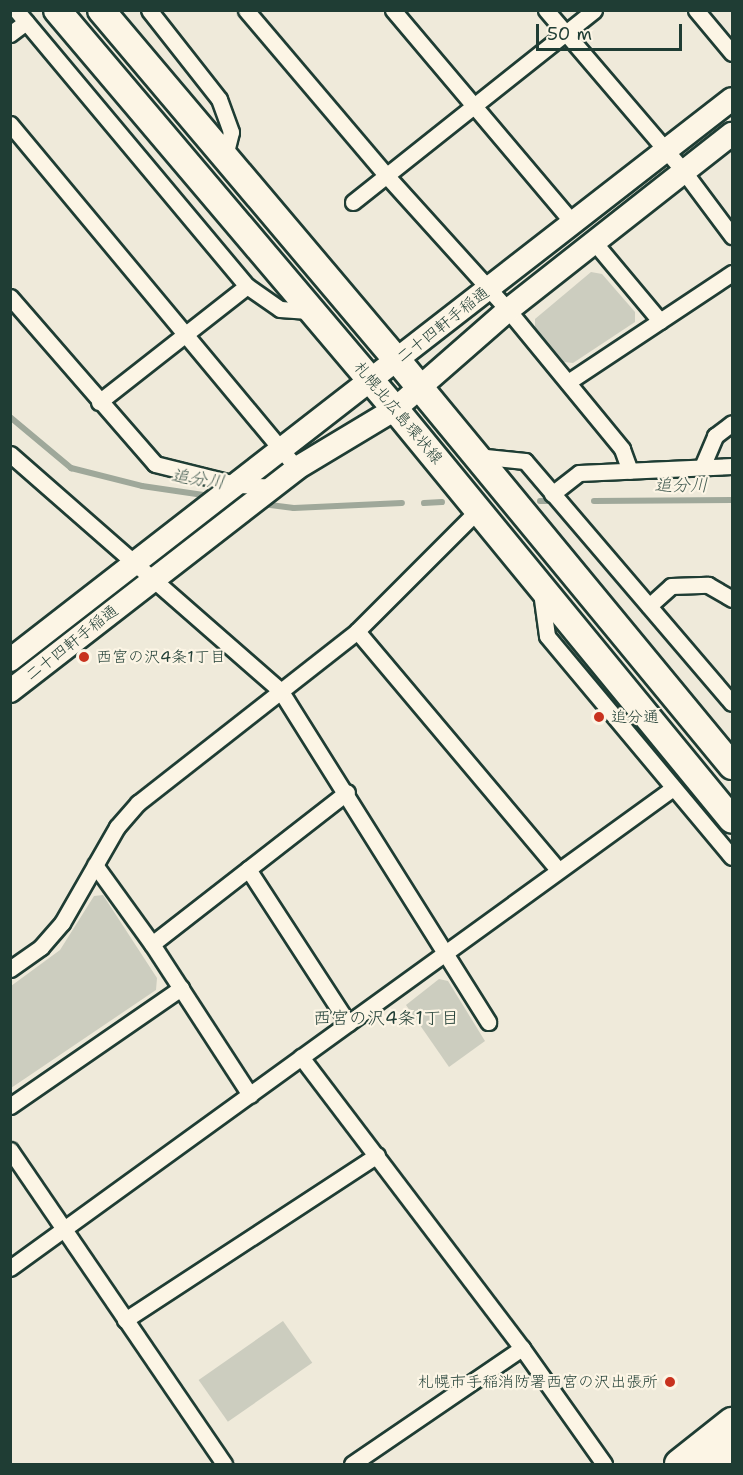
<!DOCTYPE html>
<meta charset="utf-8">
<style>
body{margin:0}
#map{position:relative;width:743px;height:1475px;overflow:hidden;background:#efeada;font-family:"Shantell Sans","Klee One",sans-serif}
div>[style]{position:absolute}
.green>*{inset:0;background:#cccdbf;transform-origin:0 0}
.stream>*{height:6px;margin:-3px;padding:0 3px;transform-origin:3px;border-radius:3px;background:#9fa89a}
.roads{filter:drop-shadow(2px 0 #1f3d34) drop-shadow(-2px 0 #1f3d34) drop-shadow(0 2px #1f3d34) drop-shadow(0 -2px #1f3d34)}
.street>*{height:15px;margin:-7.5px;padding:0 7.5px;transform-origin:7.5px;border-radius:7.5px;background:#fcf5e5}
.secondary>*{height:22px;margin:-11px;padding:0 11px;transform-origin:11px;border-radius:11px;background:#fcf5e5}
.primary>*{height:26px;margin:-13px;padding:0 13px;transform-origin:13px;border-radius:13px;background:#fcf5e5}
.highway>*{height:28px;margin:-14px;padding:0 14px;transform-origin:14px;border-radius:14px;background:#fcf5e5}
.dots>*{width:16px;height:16px;translate:-50% -50%;box-sizing:border-box;border:3px solid #fcf5e5;border-radius:50%}
span{translate:-50% -50%;white-space:nowrap;text-align:center;line-height:1.15;-webkit-text-stroke:4.5px #fcf5e5;paint-order:stroke}
.street-label{font-size:16px;color:#1f3d34}
.poi-label{font-size:16px;color:#1f3d34}
.left{translate:0 -50%;text-align:left}
.right{translate:-100% -50%;text-align:right}
.water-label{font-size:18px;color:#455d53;font-style:italic}
.neighbourhood-label{font-size:18px;color:#1f3d34}
.frame{position:absolute;inset:0;border:12px solid #1f3d34;pointer-events:none}
.scale{position:absolute;left:536px;top:24px;width:146px;height:27px;box-sizing:border-box;border:3px solid #1f3d34;border-top:0;padding-left:8px;font-size:18px;line-height:21px;white-space:nowrap;color:#1f3d34;-webkit-text-stroke:4px #fcf5e5;paint-order:stroke}
</style>
<div id="map">
<div class="green">
<i style="clip-path:polygon(591px 272px,602px 274px,635px 312px,635px 322px,573px 363px,564px 362px,535px 328px,535px 319px)"></i>
<i style="clip-path:polygon(103px 895px,157px 978px,156px 990px,11px 1088px,11px 986px,60px 950px,94px 896px)"></i>
<i style="clip-path:polygon(439px 979px,448px 981px,485px 1041px,449px 1067px,406px 1005px)"></i>
<i style="left:283px;top:1321px;width:51px;height:103px;rotate:55deg"></i>
</div>
<div class="stream">
<i style="left:10px;top:417px;width:80px;rotate:39.9deg"></i>
<i style="left:71px;top:468px;width:73px;rotate:14.2deg"></i>
<i style="left:142px;top:486px;width:69px;rotate:8.4deg"></i>
<i style="left:540px;top:501px;width:10px"></i>
<i style="left:594px;top:501px;width:138px;rotate:-0.4deg"></i>
<i style="left:424px;top:503px;width:18px;rotate:-3deg"></i>
<i style="left:262px;top:504px;width:32px;rotate:7deg"></i>
<i style="left:294px;top:508px;width:108px;rotate:-2.7deg"></i>
</div>
<div class="roads">
<div class="street">
<i style="left:16px;top:10px;width:360px;rotate:50.1deg"></i>
<i style="left:247px;top:286px;width:40px;rotate:34.9deg"></i>
<i style="left:280px;top:309px;width:32px;rotate:4deg"></i>
<i style="left:149px;top:10px;width:113px;rotate:51.8deg"></i>
<i style="left:219px;top:99px;width:35px;rotate:70deg"></i>
<i style="left:231px;top:132px;width:25px;rotate:104deg"></i>
<i style="left:246px;top:10px;width:216px;rotate:49.7deg"></i>
<i style="left:386px;top:175px;width:182px;rotate:47.9deg"></i>
<i style="left:508px;top:310px;width:180px;rotate:50.6deg"></i>
<i style="left:622px;top:449px;width:23px;rotate:70deg"></i>
<i style="left:393px;top:10px;width:279px;rotate:49.8deg"></i>
<i style="left:546px;top:10px;width:214px;rotate:49.5deg"></i>
<i style="left:685px;top:173px;width:79px;rotate:53.3deg"></i>
<i style="left:696px;top:10px;width:56px;rotate:50.1deg"></i>
<i style="left:10px;top:34px;width:20px;rotate:-37deg"></i>
<i style="left:10px;top:124px;width:448px;rotate:50.2deg"></i>
<i style="left:353px;top:202px;width:308px;rotate:-38.5deg"></i>
<i style="left:594px;top:242px;width:103px;rotate:50.1deg"></i>
<i style="left:10px;top:297px;width:221px;rotate:49deg"></i>
<i style="left:155px;top:464px;width:87px;rotate:14deg"></i>
<i style="left:239px;top:485px;width:34px;rotate:3deg"></i>
<i style="left:568px;top:382px;width:197px;rotate:-33.6deg"></i>
<i style="left:99px;top:402px;width:188px;rotate:-38.1deg"></i>
<i style="left:10px;top:454px;width:359px;rotate:41.2deg"></i>
<i style="left:280px;top:690px;width:392px;rotate:57.9deg"></i>
<i style="left:476px;top:456px;width:49px;rotate:5.8deg"></i>
<i style="left:525px;top:461px;width:318px;rotate:49.5deg"></i>
<i style="left:702px;top:467px;width:34px;rotate:-67deg"></i>
<i style="left:715px;top:436px;width:21px;rotate:-37deg"></i>
<i style="left:552px;top:494px;width:34px;rotate:-38deg"></i>
<i style="left:579px;top:473px;width:153px;rotate:-2.6deg"></i>
<i style="left:541px;top:592px;width:44px;rotate:82.2deg"></i>
<i style="left:547px;top:636px;width:288px;rotate:50.1deg"></i>
<i style="left:649px;top:606px;width:30px;rotate:-42deg"></i>
<i style="left:671px;top:586px;width:37px;rotate:-2deg"></i>
<i style="left:708px;top:585px;width:28px;rotate:30deg"></i>
<i style="left:357px;top:631px;width:312px;rotate:49.9deg"></i>
<i style="left:95px;top:865px;width:97px;rotate:54.2deg"></i>
<i style="left:152px;top:944px;width:180px;rotate:57deg"></i>
<i style="left:248px;top:869px;width:184px;rotate:57deg"></i>
<i style="left:152px;top:944px;width:247px;rotate:-37.9deg"></i>
<i style="left:10px;top:969px;width:38px;rotate:-35deg"></i>
<i style="left:41px;top:947px;width:32px;rotate:-49deg"></i>
<i style="left:62px;top:923px;width:111px;rotate:-60.2deg"></i>
<i style="left:117px;top:827px;width:32px;rotate:-49deg"></i>
<i style="left:138px;top:803px;width:278px;rotate:-38.1deg"></i>
<i style="left:357px;top:631px;width:171px;rotate:-45deg"></i>
<i style="left:301px;top:1057px;width:365px;rotate:52.8deg"></i>
<i style="left:522px;top:1348px;width:142px;rotate:54.7deg"></i>
<i style="left:10px;top:1106px;width:208px;rotate:-34.6deg"></i>
<i style="left:10px;top:1150px;width:380px;rotate:55.7deg"></i>
<i style="left:10px;top:1268px;width:819px;rotate:-35.9deg"></i>
<i style="left:125px;top:1320px;width:301px;rotate:-33.2deg"></i>
<i style="left:352px;top:1464px;width:206px;rotate:-34.3deg"></i>
</div>
<div class="secondary">
<i style="left:10px;top:660px;width:914px;rotate:-37.85deg"></i>
<i style="left:10px;top:691px;width:363px;rotate:-37.8deg"></i>
<i style="left:297px;top:468px;width:114px;rotate:-31deg"></i>
<i style="left:395px;top:409px;width:150px;rotate:-41.2deg"></i>
<i style="left:508px;top:310px;width:285px;rotate:-38.2deg"></i>
</div>
<div class="primary">
<i style="left:57px;top:10px;width:523px;rotate:49.73deg"></i>
<i style="left:395px;top:409px;width:531px;rotate:50.65deg"></i>
<i style="left:101px;top:10px;width:460px;rotate:49.8deg"></i>
<i style="left:398px;top:361px;width:525px;rotate:50.49deg"></i>
</div>
<div class="highway">
<i style="left:679px;top:1464px;width:68px;rotate:-38.4deg"></i>
<i style="left:714px;top:1464px;width:23px;rotate:-40deg"></i>
</div>
</div>
<div class="dots">
<i style="left:84px;top:657px;background:#c8321e"></i>
<i style="left:599px;top:717px;background:#c8321e"></i>
<i style="left:670px;top:1382px;background:#c8321e"></i>
</div>
<div class="street-label">
<span style="left:443px;top:325px;rotate:-38deg">二十四軒手稲通</span>
<span style="left:398px;top:413px;rotate:50deg">札幌北広島環状線</span>
<span style="left:72px;top:643px;rotate:-38deg">二十四軒手稲通</span>
</div>
<div class="poi-label">
<span class="left" style="left:96px;top:657px">西宮の沢4条1丁目</span>
<span class="left" style="left:611px;top:717px">追分通</span>
<span class="right" style="left:658px;top:1382px">札幌市手稲消防署西宮の沢出張所</span>
</div>
<div class="water-label">
<span style="left:198px;top:479px;rotate:8deg">追分川</span>
<span style="left:681px;top:485px">追分川</span>
</div>
<div class="neighbourhood-label">
<span style="left:386px;top:1018px">西宮の沢4条1丁目</span>
</div>
<div class="frame"></div>
<div class="scale">50 m</div>
</div>
